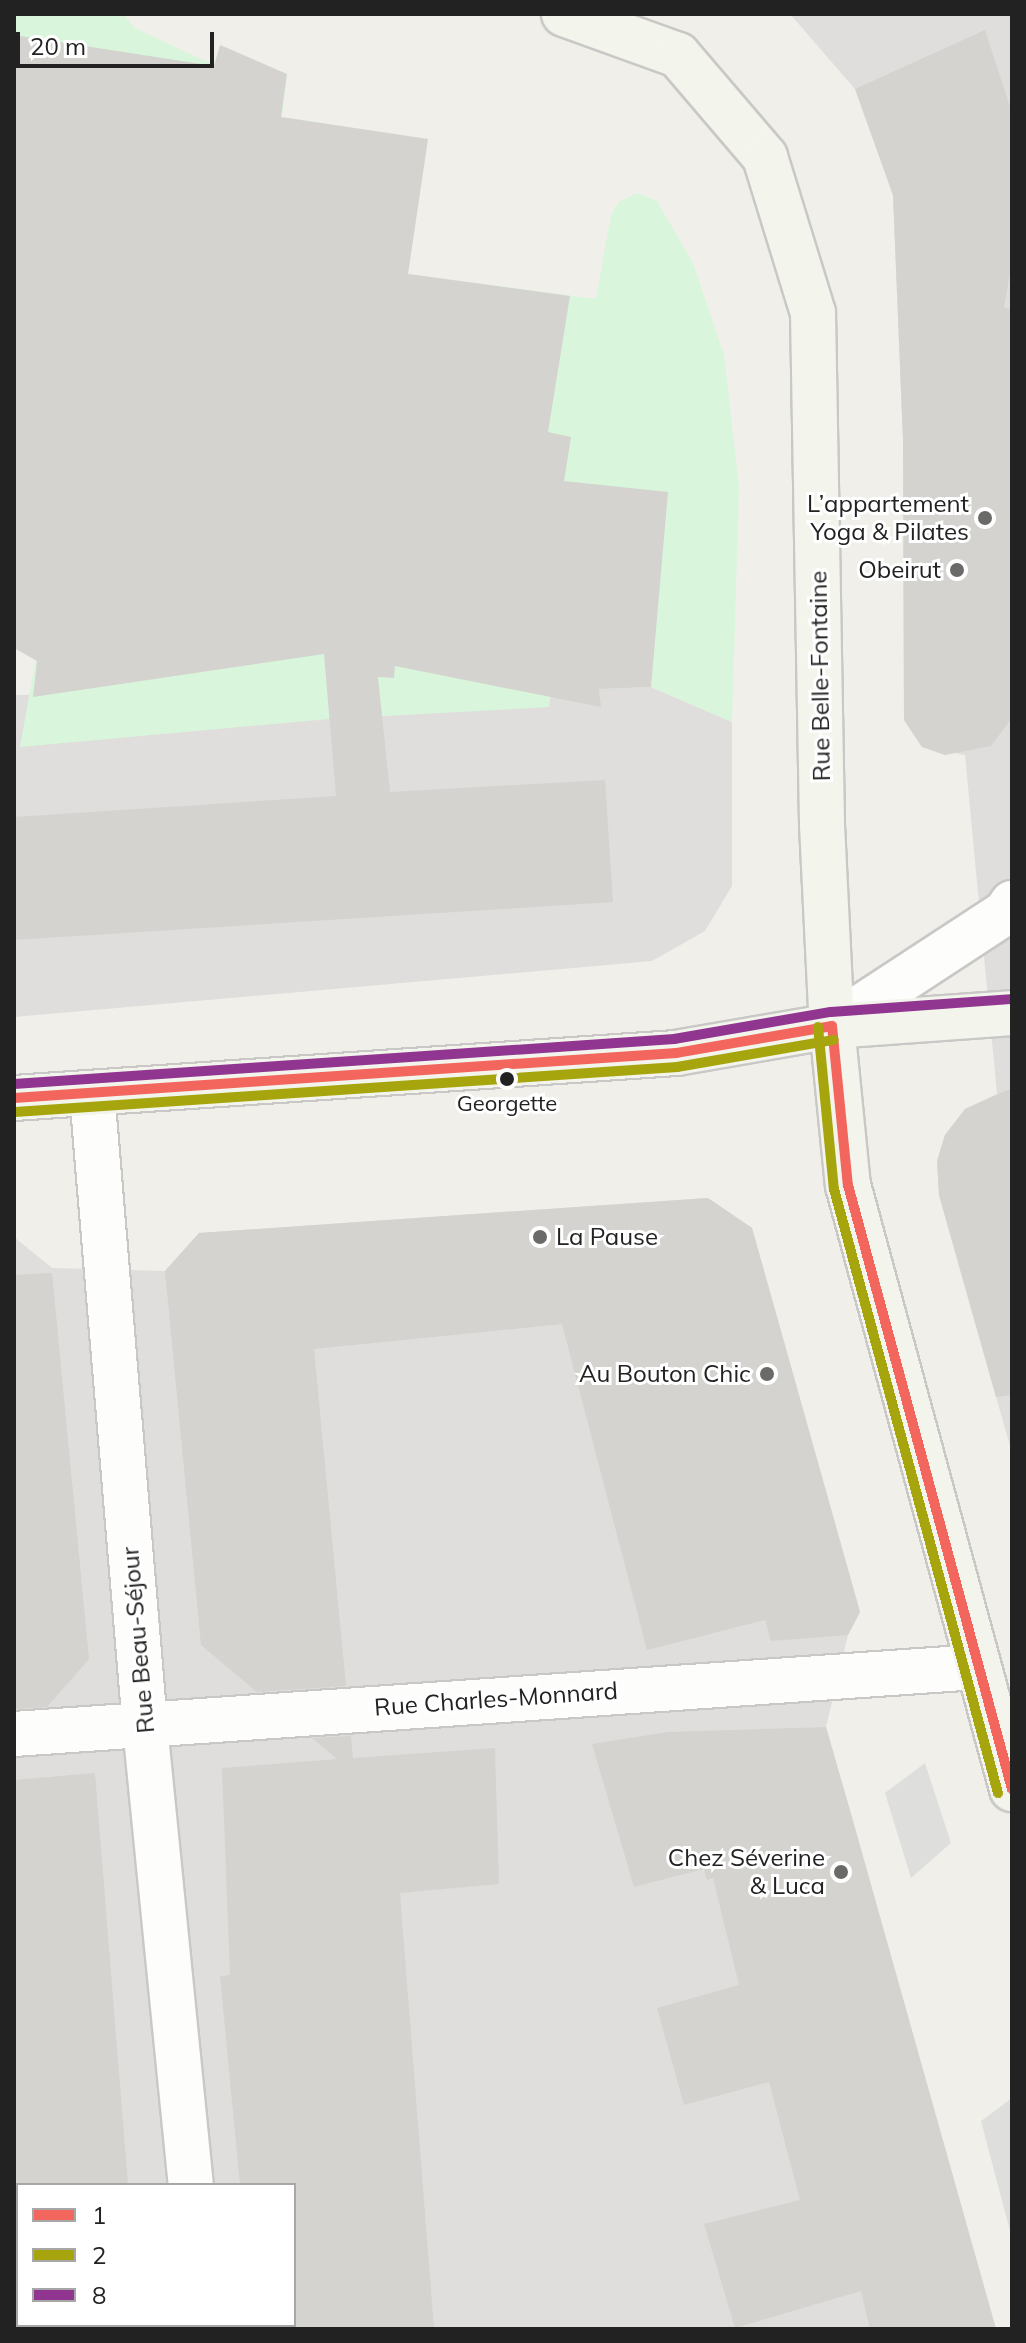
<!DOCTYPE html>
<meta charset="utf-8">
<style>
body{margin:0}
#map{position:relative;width:1026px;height:2343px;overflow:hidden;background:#f0efea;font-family:Mulish,sans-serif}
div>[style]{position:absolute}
.residential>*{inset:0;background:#dfdedc}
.religious>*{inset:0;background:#dededc}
.park>*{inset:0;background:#d9f6dc}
.building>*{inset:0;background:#d4d3cf}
.roads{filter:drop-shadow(2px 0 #c9c8c6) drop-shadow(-2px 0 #c9c8c6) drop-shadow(0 2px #c9c8c6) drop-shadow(0 -2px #c9c8c6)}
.street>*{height:44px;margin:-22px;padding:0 22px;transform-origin:22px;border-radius:22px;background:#fdfdfc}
.secondary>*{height:44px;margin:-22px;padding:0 22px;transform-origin:22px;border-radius:22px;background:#f3f5ed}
.bus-1>*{height:10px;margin:-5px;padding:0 5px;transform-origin:5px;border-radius:5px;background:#f2665e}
.bus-2>*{height:10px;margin:-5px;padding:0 5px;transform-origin:5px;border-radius:5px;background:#a7a50e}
.bus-3>*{height:10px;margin:-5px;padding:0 5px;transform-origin:5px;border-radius:5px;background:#913690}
.dots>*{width:22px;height:22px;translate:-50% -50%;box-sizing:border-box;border:4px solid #fff;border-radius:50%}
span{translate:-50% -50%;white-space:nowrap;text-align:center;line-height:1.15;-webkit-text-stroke:6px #fff;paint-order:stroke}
.bus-label{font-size:22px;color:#222}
.poi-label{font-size:24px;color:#222}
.right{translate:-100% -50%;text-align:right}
.left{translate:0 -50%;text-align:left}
.street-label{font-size:24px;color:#222}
.frame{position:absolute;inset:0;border:16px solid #222;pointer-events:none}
.legend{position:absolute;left:16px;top:2183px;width:280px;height:144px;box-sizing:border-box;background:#fff;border:2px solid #a7a7a7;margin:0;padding:10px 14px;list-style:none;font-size:24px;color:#222}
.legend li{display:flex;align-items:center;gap:16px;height:40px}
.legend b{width:40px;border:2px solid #a7a7a7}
.scale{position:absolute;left:16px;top:32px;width:198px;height:36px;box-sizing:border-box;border:4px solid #222;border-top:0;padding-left:10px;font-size:24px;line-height:28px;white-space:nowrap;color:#222;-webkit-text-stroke:6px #fff;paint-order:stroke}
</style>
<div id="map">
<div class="residential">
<i style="clip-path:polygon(790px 14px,1012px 14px,1012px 1453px,939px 1195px,937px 1161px,945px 1135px,965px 1109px,997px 1094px,965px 755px,922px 747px,904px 720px,903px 440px,893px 195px,855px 89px)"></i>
<i style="clip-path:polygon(651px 687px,732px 722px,732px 886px,705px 931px,652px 961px,14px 1017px,14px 695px)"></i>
<i style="clip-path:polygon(evenodd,708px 1198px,752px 1228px,860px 1612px,848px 1635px,826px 1727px,996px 2329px,14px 2329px,14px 1237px,52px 1268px,165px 1271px,199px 1233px,708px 1198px,18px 2185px,294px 2185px,294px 2325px,18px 2325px,18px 2185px)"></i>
</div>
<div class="religious">
<i style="clip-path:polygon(925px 1763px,951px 1843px,911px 1878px,885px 1793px)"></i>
<i style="clip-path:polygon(1012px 2098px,1012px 2229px,1010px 2231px,981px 2121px)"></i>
</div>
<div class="park">
<i style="clip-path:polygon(16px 14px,123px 14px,135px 28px,214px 65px,220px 45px,287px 74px,282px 117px,428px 139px,408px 274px,596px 299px,611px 215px,619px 202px,637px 193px,657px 201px,693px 263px,724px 355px,739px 487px,732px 722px,651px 687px,551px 691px,549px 707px,329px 719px,20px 747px,38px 646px,14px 555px)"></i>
</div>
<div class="building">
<i style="clip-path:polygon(985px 30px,1012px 113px,1012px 261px,1004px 308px,1012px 309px,1012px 718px,991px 746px,945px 755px,922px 747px,904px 720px,903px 440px,893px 195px,855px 89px)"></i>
<i style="clip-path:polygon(14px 35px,214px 66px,220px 45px,287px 74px,281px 117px,428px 139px,408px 274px,570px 296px,548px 432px,571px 437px,564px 481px,668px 492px,651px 687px,599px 689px,601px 707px,395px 666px,394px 678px,378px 677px,390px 792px,605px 780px,613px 902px,14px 940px,14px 817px,336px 796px,324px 654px,33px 697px,37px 661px,14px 648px)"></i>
<i style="clip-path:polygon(1012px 1088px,1012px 1395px,996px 1397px,939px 1195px,937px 1161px,945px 1135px,965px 1109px)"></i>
<i style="clip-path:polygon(708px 1198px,752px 1228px,860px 1612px,848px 1635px,771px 1641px,765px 1620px,647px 1650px,562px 1324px,314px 1349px,346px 1686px,257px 1692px,201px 1645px,165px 1271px,199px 1233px)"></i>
<i style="clip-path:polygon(52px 1273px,89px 1659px,47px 1707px,14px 1709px,14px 1275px)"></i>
<i style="clip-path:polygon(826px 1727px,852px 1817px,996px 2329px,870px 2329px,861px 2291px,735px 2328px,704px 2224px,800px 2200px,769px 2082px,684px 2105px,657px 2008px,739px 1985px,713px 1878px,707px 1880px,704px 1869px,634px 1887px,592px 1744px,668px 1732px)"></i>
<i style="clip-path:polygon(351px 1736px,353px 1758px,495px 1748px,499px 1884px,400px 1893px,434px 2329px,294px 2329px,294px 2185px,240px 2185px,220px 1976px,230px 1975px,222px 1768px,337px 1759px,312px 1738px)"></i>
<i style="clip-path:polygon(95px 1773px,128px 2185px,14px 2185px,14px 1780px)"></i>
</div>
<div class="roads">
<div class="street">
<i style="left:832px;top:1026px;width:208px;rotate:-33.2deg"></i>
<i style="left:1006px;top:912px;width:11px;rotate:-56deg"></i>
<i style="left:92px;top:1093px;width:635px;rotate:85.21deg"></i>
<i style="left:145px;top:1726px;width:461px;rotate:84.3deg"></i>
<i style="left:14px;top:1734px;width:966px;rotate:-3.98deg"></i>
<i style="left:204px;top:2325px;width:4px;rotate:90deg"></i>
</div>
<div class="secondary">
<i style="left:564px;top:14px;width:121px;rotate:19.8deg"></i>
<i style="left:678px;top:55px;width:134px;rotate:49.5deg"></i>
<i style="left:765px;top:157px;width:163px;rotate:72.9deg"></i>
<i style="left:813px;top:313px;width:512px;rotate:88.99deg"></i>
<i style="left:822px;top:825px;width:201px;rotate:87.2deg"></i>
<i style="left:832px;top:1026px;width:160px;rotate:84.3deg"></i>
<i style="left:848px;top:1185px;width:626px;rotate:74.81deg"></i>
<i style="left:14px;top:1098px;width:664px;rotate:-3.89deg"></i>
<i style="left:676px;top:1053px;width:158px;rotate:-9.8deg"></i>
<i style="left:832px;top:1026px;width:180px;rotate:-4.1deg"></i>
</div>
</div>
<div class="bus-1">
<i style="left:832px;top:1026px;width:160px;rotate:84.3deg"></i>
<i style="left:848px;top:1185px;width:626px;rotate:74.81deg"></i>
<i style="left:14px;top:1098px;width:664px;rotate:-3.89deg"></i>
<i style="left:676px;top:1053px;width:158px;rotate:-9.8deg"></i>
</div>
<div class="bus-2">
<i style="left:818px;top:1027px;width:163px;rotate:84.4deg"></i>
<i style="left:834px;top:1189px;width:626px;rotate:74.81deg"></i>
<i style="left:15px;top:1112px;width:664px;rotate:-3.89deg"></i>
<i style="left:677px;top:1067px;width:159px;rotate:-9.8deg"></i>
</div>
<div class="bus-3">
<i style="left:14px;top:1084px;width:662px;rotate:-3.9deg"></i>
<i style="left:674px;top:1039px;width:159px;rotate:-9.8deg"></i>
<i style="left:831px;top:1012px;width:180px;rotate:-4.1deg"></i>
</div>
<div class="dots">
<i style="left:985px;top:518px;background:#6a6a68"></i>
<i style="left:957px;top:570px;background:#6a6a68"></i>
<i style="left:507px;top:1079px;background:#222"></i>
<i style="left:540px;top:1237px;background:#6a6a68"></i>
<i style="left:767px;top:1374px;background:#6a6a68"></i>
<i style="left:841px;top:1872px;background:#6a6a68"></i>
</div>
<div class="bus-label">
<span style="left:507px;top:1104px">Georgette</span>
</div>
<div class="poi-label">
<span class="right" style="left:969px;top:518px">L’appartement<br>Yoga &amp; Pilates</span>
<span class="right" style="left:941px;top:570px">Obeirut</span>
<span class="left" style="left:556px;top:1237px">La Pause</span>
<span class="right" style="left:751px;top:1374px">Au Bouton Chic</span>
<span class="right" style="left:825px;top:1872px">Chez Séverine<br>&amp; Luca</span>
</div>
<div class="street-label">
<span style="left:820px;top:676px;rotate:-91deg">Rue Belle-Fontaine</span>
<span style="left:138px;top:1640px;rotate:-95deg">Rue Beau-Séjour</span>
<span style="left:496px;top:1699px;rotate:-4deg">Rue Charles-Monnard</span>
</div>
<div class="frame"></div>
<ul class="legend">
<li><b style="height:10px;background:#f2665e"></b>1</li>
<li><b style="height:10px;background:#a7a50e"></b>2</li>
<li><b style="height:10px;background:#913690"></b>8</li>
</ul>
<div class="scale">20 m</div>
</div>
